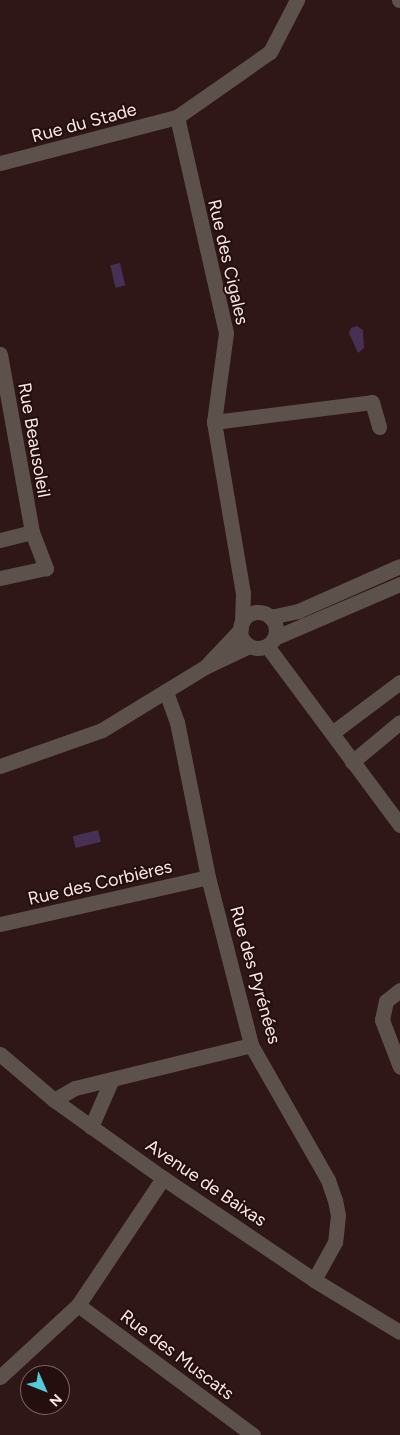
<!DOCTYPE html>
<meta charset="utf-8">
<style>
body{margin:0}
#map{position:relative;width:400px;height:1435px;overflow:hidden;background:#2f1717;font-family:Figtree,sans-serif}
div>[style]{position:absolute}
.water>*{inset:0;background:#463054;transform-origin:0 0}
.minor>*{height:15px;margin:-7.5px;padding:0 7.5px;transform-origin:7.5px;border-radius:7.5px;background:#5d524b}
.minor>.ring{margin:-7.5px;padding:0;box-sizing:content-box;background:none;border:15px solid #5d524b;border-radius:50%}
span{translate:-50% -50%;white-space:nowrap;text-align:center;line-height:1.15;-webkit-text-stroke:4px #240e0e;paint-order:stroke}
.street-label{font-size:18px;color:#f8e7e6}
.north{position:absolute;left:20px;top:1365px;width:50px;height:50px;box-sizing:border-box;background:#240e0e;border:1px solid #796564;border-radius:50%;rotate:134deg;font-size:14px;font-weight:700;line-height:20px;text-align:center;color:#f8e7e6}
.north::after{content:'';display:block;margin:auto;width:18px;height:22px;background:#53cbdb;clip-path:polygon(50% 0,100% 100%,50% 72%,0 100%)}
</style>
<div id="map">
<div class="water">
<i style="left:120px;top:263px;width:23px;height:10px;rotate:77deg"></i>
<i style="clip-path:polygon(357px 326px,363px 330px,364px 348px,358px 353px,349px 333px,351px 328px)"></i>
<i style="left:98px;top:830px;width:12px;height:26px;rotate:76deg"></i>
</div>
<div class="minor">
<i style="left:399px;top:0;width:1px"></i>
<i style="left:177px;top:117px;width:221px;rotate:77.2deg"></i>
<i style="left:226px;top:333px;width:90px;rotate:97.7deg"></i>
<i style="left:214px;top:422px;width:173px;rotate:80.4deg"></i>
<i style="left:243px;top:593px;width:30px;rotate:92deg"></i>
<i style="left:0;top:163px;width:183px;rotate:-14.6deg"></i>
<i style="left:177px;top:117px;width:113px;rotate:-35deg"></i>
<i style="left:270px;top:52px;width:59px;rotate:-62.6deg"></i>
<i style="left:0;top:354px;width:181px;rotate:79.8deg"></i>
<i style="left:32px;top:532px;width:39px;rotate:69deg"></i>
<i style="left:46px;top:568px;width:47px;rotate:167.7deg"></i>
<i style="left:214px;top:422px;width:159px;rotate:-7.2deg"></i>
<i style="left:372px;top:402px;width:26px;rotate:74deg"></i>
<i style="left:0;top:540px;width:33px;rotate:-14deg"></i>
<i class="ring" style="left:240px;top:612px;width:21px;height:21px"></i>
<i style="left:270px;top:617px;width:29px;rotate:-12deg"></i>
<i style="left:298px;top:611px;width:111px;rotate:-23.8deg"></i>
<i style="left:274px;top:638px;width:137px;rotate:-23.2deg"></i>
<i style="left:267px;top:646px;width:223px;rotate:53.4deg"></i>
<i style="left:208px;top:664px;width:48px;rotate:-46.7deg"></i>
<i style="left:166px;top:692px;width:32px;rotate:70deg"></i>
<i style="left:177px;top:722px;width:158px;rotate:78.7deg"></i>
<i style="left:208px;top:877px;width:173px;rotate:75.6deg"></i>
<i style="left:251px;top:1045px;width:155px;rotate:60.3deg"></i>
<i style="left:328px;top:1180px;width:21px;rotate:71deg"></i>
<i style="left:335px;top:1200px;width:15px;rotate:79deg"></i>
<i style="left:338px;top:1215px;width:27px;rotate:96deg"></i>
<i style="left:335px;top:1242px;width:43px;rotate:118.9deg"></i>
<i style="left:332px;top:733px;width:85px;rotate:-36.9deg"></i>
<i style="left:352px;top:762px;width:62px;rotate:-39.8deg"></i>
<i style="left:0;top:766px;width:108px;rotate:-19.4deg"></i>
<i style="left:102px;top:730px;width:121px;rotate:-31.5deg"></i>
<i style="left:205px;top:667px;width:49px;rotate:-25.5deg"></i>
<i style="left:0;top:924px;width:213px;rotate:-12.7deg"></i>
<i style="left:400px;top:990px;width:18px;rotate:142deg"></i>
<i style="left:386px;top:1001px;width:19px;rotate:102deg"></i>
<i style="left:382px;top:1020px;width:50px;rotate:69deg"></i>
<i style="left:0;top:1054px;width:71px;rotate:40.4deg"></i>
<i style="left:54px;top:1100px;width:134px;rotate:35.6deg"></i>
<i style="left:163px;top:1178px;width:182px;rotate:34deg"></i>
<i style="left:314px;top:1280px;width:100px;rotate:31.2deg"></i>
<i style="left:54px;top:1100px;width:24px;rotate:-30deg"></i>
<i style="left:75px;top:1088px;width:181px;rotate:-13.7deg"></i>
<i style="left:91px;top:1127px;width:52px;rotate:-66.4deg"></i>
<i style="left:78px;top:1305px;width:218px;rotate:36.6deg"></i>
<i style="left:0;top:1377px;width:106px;rotate:-42.7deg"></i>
<i style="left:78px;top:1305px;width:153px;rotate:-56.2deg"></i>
</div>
<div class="street-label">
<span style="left:84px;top:123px;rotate:-15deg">Rue du Stade</span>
<span style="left:228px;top:262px;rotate:77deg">Rue des Cigales</span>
<span style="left:34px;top:440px;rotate:80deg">Rue Beausoleil</span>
<span style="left:100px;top:883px;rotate:-13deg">Rue des Corbières</span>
<span style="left:255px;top:975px;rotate:74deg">Rue des Pyrénées</span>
<span style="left:206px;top:1183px;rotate:34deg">Avenue de Baixas</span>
<span style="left:177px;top:1355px;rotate:37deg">Rue des Muscats</span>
</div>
<div class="north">N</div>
</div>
